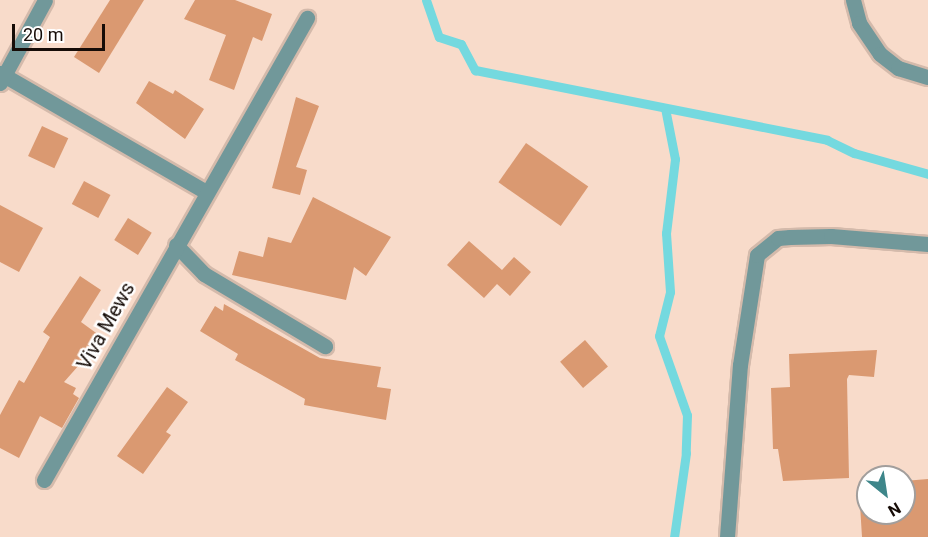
<!DOCTYPE html>
<style>
body{margin:0}
#map{position:relative;width:928px;height:537px;overflow:hidden;background:#f8dbca;font-family:Roboto,sans-serif}
div>[style]{position:absolute}
.stream>*{height:9px;margin:-4.5px;padding:0 4.5px;transform-origin:4.5px;border-radius:4.5px;background:#74d9df}
.building>*{inset:0;background:#da9971;transform-origin:0 0}
.roads{filter:drop-shadow(2px 0 #d4baab) drop-shadow(-2px 0 #d4baab) drop-shadow(0 2px #d4baab) drop-shadow(0 -2px #d4baab)}
.lane>*{height:15px;margin:-7.5px;padding:0 7.5px;transform-origin:7.5px;border-radius:7.5px;background:#71989a}
.street>*{height:15px;margin:-7.5px;padding:0 7.5px;transform-origin:7.5px;border-radius:7.5px;background:#71989a}
span{translate:-50% -50%;white-space:nowrap;text-align:center;line-height:1.15;-webkit-text-stroke:5px #fff;paint-order:stroke}
.street-label{font-size:20px;color:#160c07}
.north{position:absolute;left:856px;top:465px;width:60px;height:60px;box-sizing:border-box;background:#fff;border:2px solid #a29e9c;border-radius:50%;rotate:150deg;font-size:16px;font-weight:700;line-height:24px;text-align:center;color:#160c07}
.north::after{content:'';display:block;margin:auto;width:21px;height:27px;background:#3e868a;clip-path:polygon(50% 0,100% 100%,50% 72%,0 100%)}
.scale{position:absolute;left:12px;top:24px;width:93px;height:27px;box-sizing:border-box;border:3px solid #160c07;border-top:0;padding-left:8px;font-size:18px;line-height:21px;white-space:nowrap;color:#160c07;-webkit-text-stroke:4px #fff;paint-order:stroke}
</style>
<div id="map">
<div class="stream">
<i style="left:426px;top:0;width:39px;rotate:71deg"></i>
<i style="left:439px;top:37px;width:23px;rotate:18deg"></i>
<i style="left:461px;top:44px;width:30px;rotate:62deg"></i>
<i style="left:475px;top:70px;width:359px;rotate:11.2deg"></i>
<i style="left:827px;top:140px;width:30px;rotate:26deg"></i>
<i style="left:854px;top:153px;width:77px;rotate:15.8deg"></i>
<i style="left:665px;top:108px;width:52px;rotate:78.9deg"></i>
<i style="left:675px;top:159px;width:75px;rotate:96.9deg"></i>
<i style="left:666px;top:233px;width:59px;rotate:86.1deg"></i>
<i style="left:670px;top:292px;width:45px;rotate:104deg"></i>
<i style="left:659px;top:336px;width:84px;rotate:70.5deg"></i>
<i style="left:687px;top:415px;width:38px;rotate:92deg"></i>
<i style="left:686px;top:453px;width:85px;rotate:98.1deg"></i>
</div>
<div class="building">
<i style="clip-path:polygon(110px 0,144px 0,99px 73px,74px 57px)"></i>
<i style="clip-path:polygon(195px 0,235px 0,272px 14px,262px 41px,253px 37px,234px 90px,209px 80px,226px 35px,184px 19px)"></i>
<i style="clip-path:polygon(149px 81px,173px 94px,175px 90px,204px 109px,185px 139px,136px 103px)"></i>
<i style="clip-path:polygon(296px 97px,319px 106px,296px 167px,307px 170px,300px 195px,272px 188px)"></i>
<i style="left:42px;top:126px;width:29px;height:33px;rotate:25deg"></i>
<i style="left:526px;top:143px;width:76px;height:48px;rotate:35deg"></i>
<i style="left:84px;top:181px;width:30px;height:26px;rotate:28deg"></i>
<i style="clip-path:polygon(313px 197px,391px 237px,366px 276px,354px 267px,346px 300px,232px 275px,239px 251px,263px 257px,268px 237px,291px 243px)"></i>
<i style="clip-path:polygon(0 205px,43px 228px,19px 272px,0 262px)"></i>
<i style="left:128px;top:218px;width:28px;height:26px;rotate:32deg"></i>
<i style="clip-path:polygon(469px 241px,502px 270px,514px 257px,531px 272px,510px 296px,497px 284px,484px 298px,447px 265px)"></i>
<i style="clip-path:polygon(80px 276px,101px 290px,81px 322px,103px 338px,64px 382px,76px 388px,73px 394px,79px 398px,62px 428px,40px 416px,19px 458px,0 448px,0 415px,19px 380px,24px 383px,50px 337px,43px 332px)"></i>
<i style="clip-path:polygon(224px 304px,320px 358px,381px 367px,377px 387px,391px 389px,386px 420px,304px 405px,305px 399px,235px 360px,238px 354px,200px 331px,215px 306px,223px 311px)"></i>
<i style="left:585px;top:340px;width:35px;height:33px;rotate:49deg"></i>
<i style="clip-path:polygon(877px 350px,874px 377px,849px 375px,847px 379px,849px 478px,783px 481px,778px 449px,773px 449px,771px 388px,790px 387px,789px 354px)"></i>
<i style="clip-path:polygon(167px 387px,188px 402px,166px 432px,171px 435px,143px 474px,117px 456px)"></i>
<i style="clip-path:polygon(928px 479px,928px 537px,862px 537px,859px 489px,868px 489px,868px 513px,904px 513px,904px 481px)"></i>
</div>
<div class="roads">
<div class="lane">
<i style="left:176px;top:245px;width:40px;rotate:46deg"></i>
<i style="left:204px;top:274px;width:141px;rotate:30.8deg"></i>
</div>
<div class="street">
<i style="left:853px;top:0;width:24px;rotate:75deg"></i>
<i style="left:859px;top:23px;width:37px;rotate:56deg"></i>
<i style="left:880px;top:54px;width:23px;rotate:38deg"></i>
<i style="left:898px;top:68px;width:31px;rotate:17deg"></i>
<i style="left:0;top:73px;width:238px;rotate:30deg"></i>
<i style="left:0;top:83px;width:94px;rotate:-61.5deg"></i>
<i style="left:44px;top:480px;width:532px;rotate:-60.35deg"></i>
<i style="left:727px;top:537px;width:172px;rotate:-85.7deg"></i>
<i style="left:740px;top:365px;width:111px;rotate:-81.2deg"></i>
<i style="left:757px;top:255px;width:27px;rotate:-39deg"></i>
<i style="left:778px;top:238px;width:12px;rotate:-5deg"></i>
<i style="left:790px;top:237px;width:41px;rotate:-1.4deg"></i>
<i style="left:831px;top:236px;width:97px;rotate:4.7deg"></i>
</div>
</div>
<div class="street-label">
<span style="left:106px;top:326px;rotate:-61deg">Viva Mews</span>
</div>
<div class="north">N</div>
<div class="scale">20 m</div>
</div>
